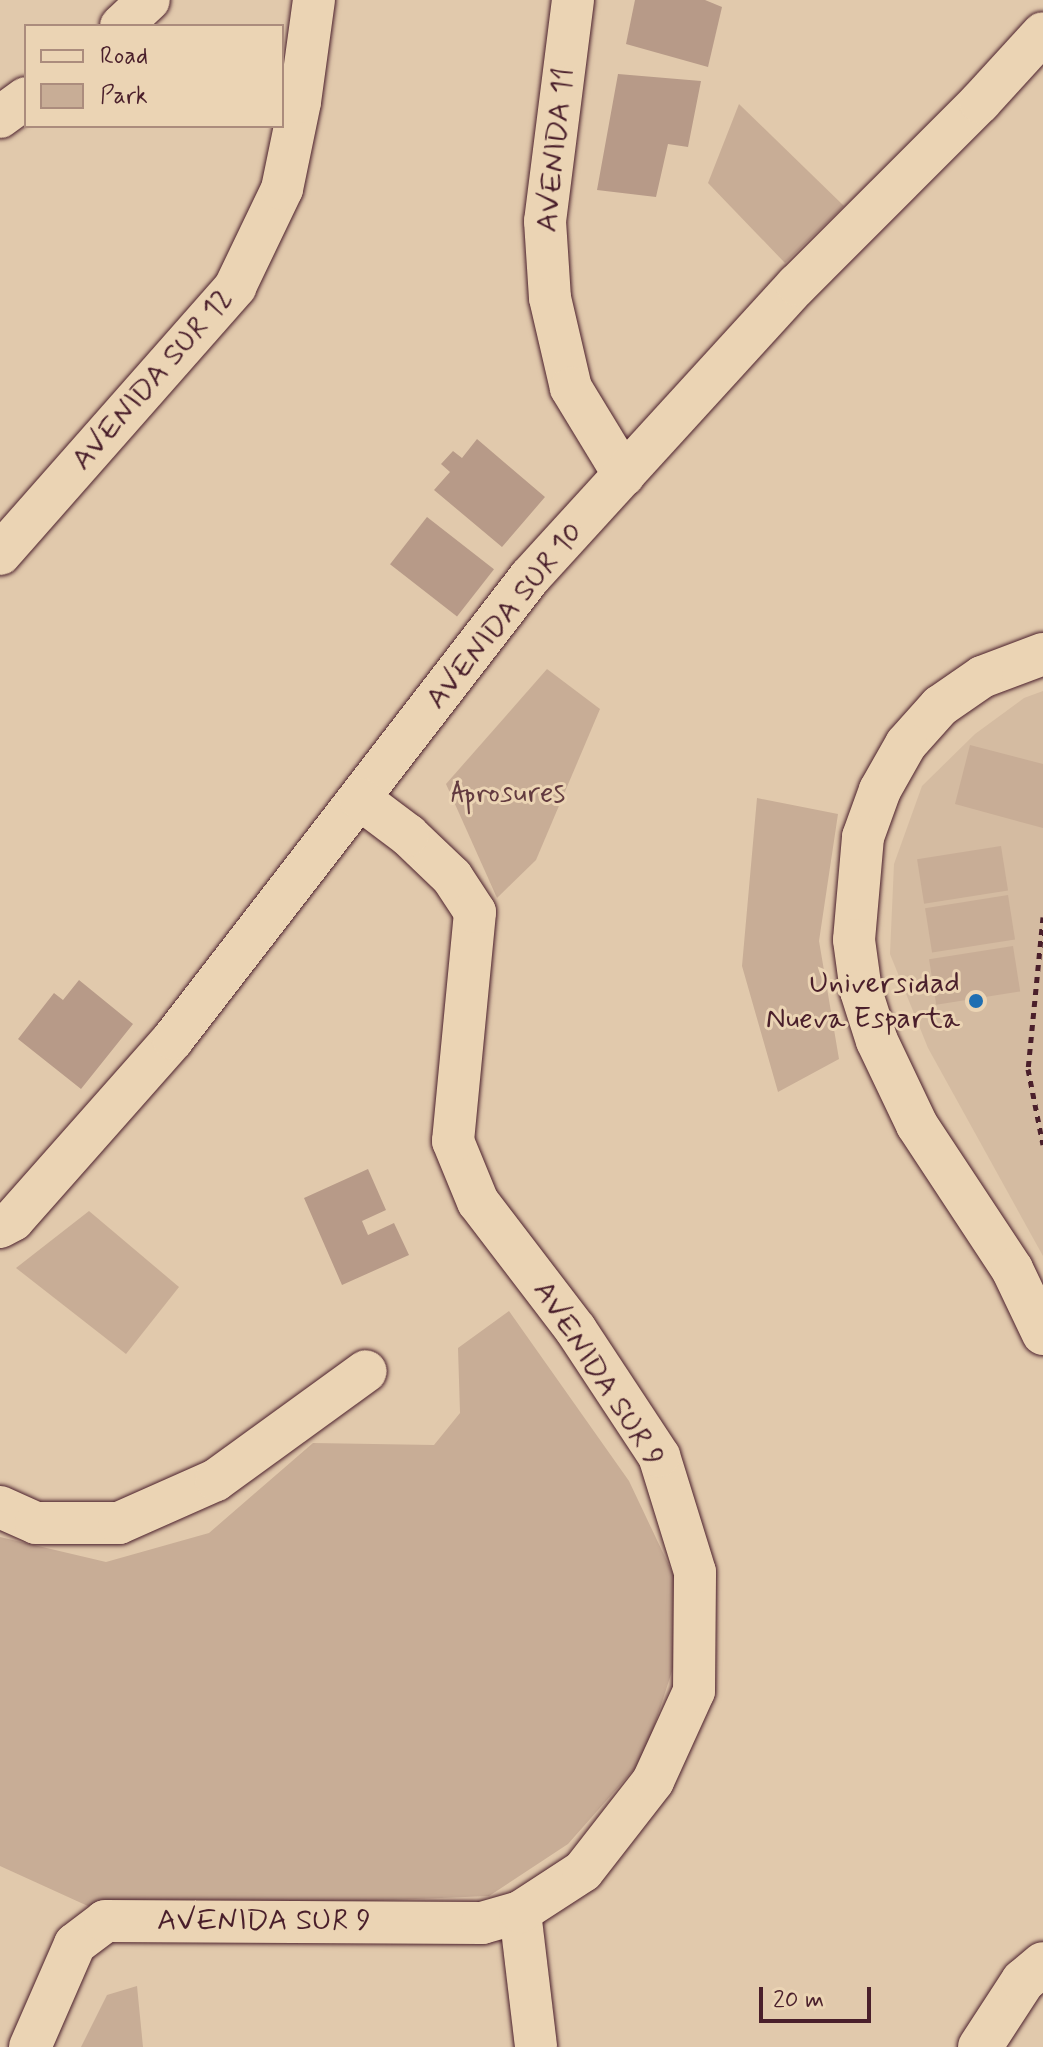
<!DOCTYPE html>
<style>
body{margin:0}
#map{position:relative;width:1043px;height:2047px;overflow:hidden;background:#e1c9ac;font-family:Mynerve,sans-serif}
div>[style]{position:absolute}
.built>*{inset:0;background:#d4bba1}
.green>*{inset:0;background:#c8ad96;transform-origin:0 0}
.building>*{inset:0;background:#b79a88;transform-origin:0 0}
.path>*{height:5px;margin-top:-2.5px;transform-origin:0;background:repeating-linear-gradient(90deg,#4a1f2b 0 6px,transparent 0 12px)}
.roads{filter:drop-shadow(0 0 2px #4a1f2b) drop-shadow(0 0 2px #4a1f2b)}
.minor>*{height:42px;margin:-21px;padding:0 21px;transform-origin:21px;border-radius:21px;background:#ebd4b4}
.major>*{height:44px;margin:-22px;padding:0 22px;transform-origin:22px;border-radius:22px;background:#ebd4b4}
.dots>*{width:22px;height:22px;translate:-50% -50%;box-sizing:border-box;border:4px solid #ebd4b4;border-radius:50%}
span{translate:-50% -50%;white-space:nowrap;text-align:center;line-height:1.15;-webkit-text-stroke:6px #ebd4b4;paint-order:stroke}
.street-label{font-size:30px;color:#4a1f2b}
.park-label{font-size:30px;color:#633b40}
.poi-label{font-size:30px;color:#4a1f2b}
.right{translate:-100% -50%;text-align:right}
.legend{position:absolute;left:24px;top:24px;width:260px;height:104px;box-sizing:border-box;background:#ebd4b4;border:2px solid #ab8c7d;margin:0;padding:10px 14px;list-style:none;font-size:24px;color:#4a1f2b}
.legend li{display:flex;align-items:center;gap:16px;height:40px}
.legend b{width:40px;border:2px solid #ab8c7d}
.scale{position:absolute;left:759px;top:1987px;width:112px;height:36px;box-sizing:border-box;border:4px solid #4a1f2b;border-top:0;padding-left:10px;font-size:24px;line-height:28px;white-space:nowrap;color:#4a1f2b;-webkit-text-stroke:6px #ebd4b4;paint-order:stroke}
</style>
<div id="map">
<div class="built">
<div style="clip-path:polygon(1043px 691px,1043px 1256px,928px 1048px,890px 954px,894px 864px,922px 786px,975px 734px,1024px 698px)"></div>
</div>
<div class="green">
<div style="clip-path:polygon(739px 104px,844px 206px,785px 263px,708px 183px)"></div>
<div style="clip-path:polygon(547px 669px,600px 709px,536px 860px,497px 898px,446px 784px)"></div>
<div style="clip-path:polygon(970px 745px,1043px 764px,1043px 828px,955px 804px)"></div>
<div style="clip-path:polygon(757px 798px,838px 814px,819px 941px,839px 1059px,778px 1092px,742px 966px)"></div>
<div style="left:1001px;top:846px;width:45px;height:85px;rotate:81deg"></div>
<div style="left:1008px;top:895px;width:45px;height:84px;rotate:81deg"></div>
<div style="left:1013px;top:946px;width:46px;height:85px;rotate:81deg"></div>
<div style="clip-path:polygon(89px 1211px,179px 1287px,126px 1354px,16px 1268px)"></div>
<div style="clip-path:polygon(509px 1311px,629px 1481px,674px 1576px,673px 1668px,644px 1758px,568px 1844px,489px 1896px,101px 1912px,0 1866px,0 1537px,106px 1562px,209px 1533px,313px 1443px,434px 1445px,460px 1413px,458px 1348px)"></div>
<div style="clip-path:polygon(137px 1986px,143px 2047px,81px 2047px,107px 1995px)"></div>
</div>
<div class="building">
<div style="clip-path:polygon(635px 0,705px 0,722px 7px,708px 67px,626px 44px)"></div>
<div style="clip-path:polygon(618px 74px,701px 81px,688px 147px,668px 144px,656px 197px,597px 190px)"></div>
<div style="clip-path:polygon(477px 439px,545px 497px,502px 547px,434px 490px,450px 472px,441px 464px,453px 451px,462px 458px)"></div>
<div style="left:427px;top:517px;width:85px;height:60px;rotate:38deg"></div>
<div style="clip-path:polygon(79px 980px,133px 1024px,81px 1089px,18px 1039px,54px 993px,63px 1000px)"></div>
<div style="clip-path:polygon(368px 1169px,386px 1210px,362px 1221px,368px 1235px,394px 1223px,409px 1255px,342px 1285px,304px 1198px)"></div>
</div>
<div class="path">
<div style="left:1043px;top:917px;width:153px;rotate:95.6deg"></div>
<div style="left:1028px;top:1069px;width:77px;rotate:78.8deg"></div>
</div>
<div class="roads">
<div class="minor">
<div style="left:573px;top:0;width:223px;rotate:97.2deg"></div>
<div style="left:545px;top:221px;width:77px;rotate:86.3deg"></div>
<div style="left:550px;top:298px;width:92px;rotate:76.9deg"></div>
<div style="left:571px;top:388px;width:102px;rotate:58.7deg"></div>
<div style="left:121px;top:26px;width:38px;rotate:-43deg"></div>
<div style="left:0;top:117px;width:32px;rotate:-36deg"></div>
<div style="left:0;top:554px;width:356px;rotate:-48.6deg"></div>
<div style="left:235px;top:287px;width:109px;rotate:-64.4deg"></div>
<div style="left:282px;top:189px;width:89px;rotate:-78.3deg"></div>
<div style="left:300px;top:102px;width:103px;rotate:-82.2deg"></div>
<div style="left:1043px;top:654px;width:65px;rotate:159.3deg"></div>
<div style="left:982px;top:677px;width:51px;rotate:145.4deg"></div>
<div style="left:940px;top:706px;width:51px;rotate:131.8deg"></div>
<div style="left:906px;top:744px;width:53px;rotate:119.5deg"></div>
<div style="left:880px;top:790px;width:50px;rotate:109.9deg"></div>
<div style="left:863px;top:837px;width:103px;rotate:95deg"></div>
<div style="left:854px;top:940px;width:51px;rotate:82.2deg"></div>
<div style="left:861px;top:991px;width:52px;rotate:72.3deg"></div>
<div style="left:877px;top:1041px;width:93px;rotate:64.5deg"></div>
<div style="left:917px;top:1125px;width:173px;rotate:56.6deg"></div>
<div style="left:1012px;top:1269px;width:72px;rotate:64.5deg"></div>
<div style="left:0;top:1227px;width:15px;rotate:-28deg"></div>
<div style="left:13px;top:1220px;width:242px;rotate:-48.5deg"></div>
<div style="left:173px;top:1039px;width:584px;rotate:-52.31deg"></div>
<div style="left:530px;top:577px;width:396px;rotate:-47.6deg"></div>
<div style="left:797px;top:285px;width:259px;rotate:-45deg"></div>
<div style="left:980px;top:102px;width:93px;rotate:-47.6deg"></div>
<div style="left:0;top:1507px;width:39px;rotate:24deg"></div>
<div style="left:36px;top:1523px;width:83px"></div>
<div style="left:119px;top:1523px;width:106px;rotate:-23.9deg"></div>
<div style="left:216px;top:1480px;width:185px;rotate:-36deg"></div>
<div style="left:520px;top:1912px;width:136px;rotate:83.2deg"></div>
<div style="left:30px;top:2047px;width:112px;rotate:-66.4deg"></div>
<div style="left:75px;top:1944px;width:38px;rotate:-37deg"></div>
<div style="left:105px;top:1921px;width:377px;rotate:0.3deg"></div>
<div style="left:482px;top:1923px;width:40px;rotate:-16deg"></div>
<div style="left:520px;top:1912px;width:75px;rotate:-33.1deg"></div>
<div style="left:583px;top:1871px;width:114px;rotate:-52.1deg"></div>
<div style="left:653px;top:1781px;width:99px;rotate:-65.5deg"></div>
<div style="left:694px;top:1691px;width:119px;rotate:-89.5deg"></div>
<div style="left:695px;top:1572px;width:121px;rotate:-107.2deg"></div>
<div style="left:659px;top:1456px;width:151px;rotate:-123.4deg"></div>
<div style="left:576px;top:1330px;width:161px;rotate:-127.4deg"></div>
<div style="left:478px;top:1202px;width:66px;rotate:-112.3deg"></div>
<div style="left:453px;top:1141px;width:230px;rotate:-84.5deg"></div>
<div style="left:475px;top:912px;width:42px;rotate:-123.3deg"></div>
<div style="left:452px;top:877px;width:61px;rotate:-136.3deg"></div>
<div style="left:408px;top:835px;width:60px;rotate:-143.1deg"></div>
</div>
<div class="major">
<div style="left:980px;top:2047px;width:79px;rotate:-56.9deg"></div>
<div style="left:1023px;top:1981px;width:26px;rotate:-40deg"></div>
</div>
</div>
<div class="dots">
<div style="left:976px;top:1001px;background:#1f6fb2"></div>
</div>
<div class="street-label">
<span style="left:556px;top:150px;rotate:-84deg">AVENIDA 11</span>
<span style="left:153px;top:380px;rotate:-49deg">AVENIDA SUR 12</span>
<span style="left:505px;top:616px;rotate:-51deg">AVENIDA SUR 10</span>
<span style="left:598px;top:1374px;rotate:57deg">AVENIDA SUR 9</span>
<span style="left:264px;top:1921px">AVENIDA SUR 9</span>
</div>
<div class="park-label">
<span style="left:508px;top:793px">Aprosures</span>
</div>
<div class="poi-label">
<span class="right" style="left:960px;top:1001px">Universidad<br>Nueva Esparta</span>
</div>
<ul class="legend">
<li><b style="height:10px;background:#ebd4b4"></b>Road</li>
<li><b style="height:22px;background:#c8ad96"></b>Park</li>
</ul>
<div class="scale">20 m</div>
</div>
